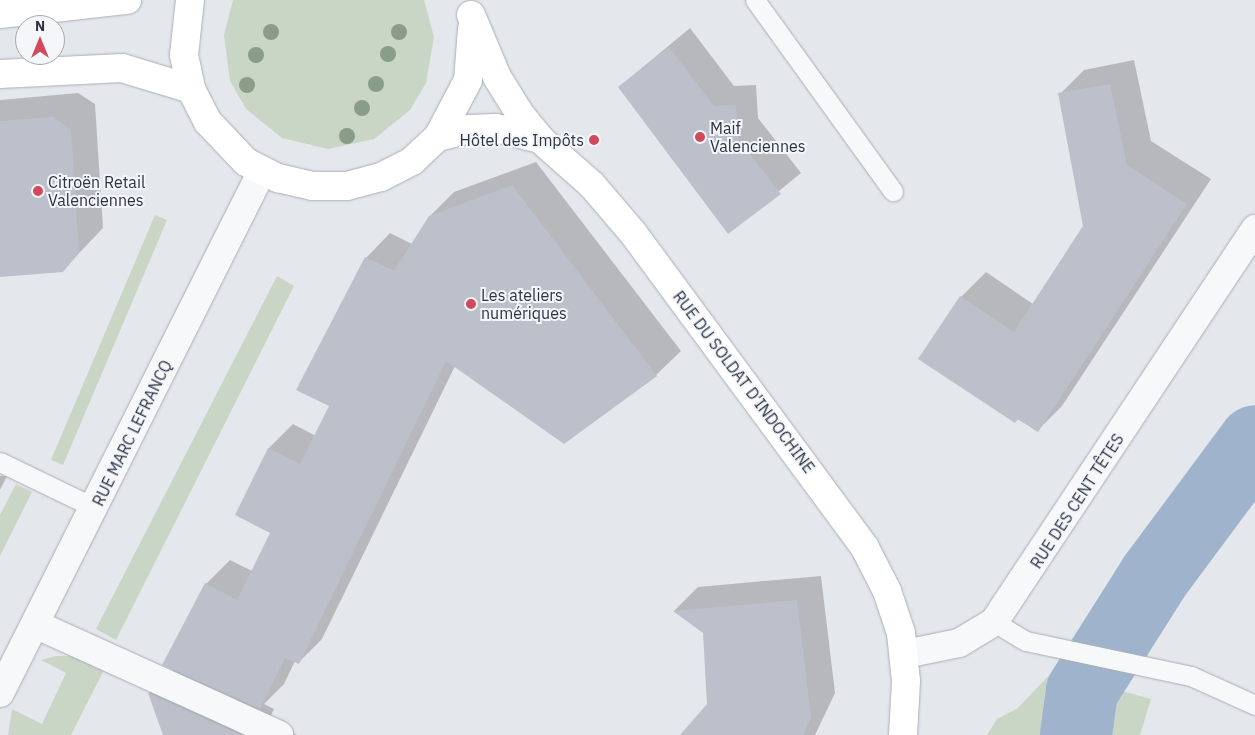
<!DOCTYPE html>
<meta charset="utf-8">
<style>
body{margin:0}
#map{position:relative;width:1255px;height:735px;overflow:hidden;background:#e4e7ec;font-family:"IBM Plex Sans",sans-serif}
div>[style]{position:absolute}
.green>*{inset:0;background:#c9d6c5;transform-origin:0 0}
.shadow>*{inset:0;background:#0003}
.river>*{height:72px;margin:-36px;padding:0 36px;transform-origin:36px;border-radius:36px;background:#9fb4cc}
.building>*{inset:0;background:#bbc0ca}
.roads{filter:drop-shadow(0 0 1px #a9aeb7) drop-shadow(0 0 1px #a9aeb7)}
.lane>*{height:19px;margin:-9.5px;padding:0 9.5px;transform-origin:9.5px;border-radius:9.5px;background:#f7f8fa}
.street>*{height:28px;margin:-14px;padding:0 14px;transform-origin:14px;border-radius:14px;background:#f7f8fa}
.secondary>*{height:28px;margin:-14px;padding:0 14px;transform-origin:14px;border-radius:14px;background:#fff}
.trees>*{width:16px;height:16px;margin:-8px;border-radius:50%;background:#899d89}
.dots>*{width:14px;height:14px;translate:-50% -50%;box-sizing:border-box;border:2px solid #f4f6f9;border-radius:50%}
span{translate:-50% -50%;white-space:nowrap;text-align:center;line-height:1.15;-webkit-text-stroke:4px #f4f6f9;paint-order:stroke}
.poi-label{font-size:16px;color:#2b3445}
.left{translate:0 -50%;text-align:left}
.right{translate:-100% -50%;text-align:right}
.street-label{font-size:16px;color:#2b3445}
.north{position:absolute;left:15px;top:15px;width:50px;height:50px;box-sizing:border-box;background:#f4f6f9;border:1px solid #a4a8b1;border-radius:50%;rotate:0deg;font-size:14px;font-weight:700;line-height:20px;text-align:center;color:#2b3445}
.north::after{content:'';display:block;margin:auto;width:18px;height:22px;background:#d1495b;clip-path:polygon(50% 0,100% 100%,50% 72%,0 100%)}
</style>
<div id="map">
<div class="green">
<div style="clip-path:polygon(233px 0,424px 0,434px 37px,426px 83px,410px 110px,374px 139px,328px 149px,282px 138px,246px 109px,230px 81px,224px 35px)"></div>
<div style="left:155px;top:215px;width:13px;height:266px;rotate:23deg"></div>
<div style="clip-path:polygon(277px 276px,294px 286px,116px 640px,96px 629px)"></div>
<div style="clip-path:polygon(16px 484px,32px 492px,0 556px,0 515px)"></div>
<div style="clip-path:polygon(56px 656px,70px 656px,104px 670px,71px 735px,8px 735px,12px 709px,42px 724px,66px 673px,41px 660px)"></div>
<div style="clip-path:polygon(1052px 672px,1151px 699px,1140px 735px,987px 735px,997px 719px,1018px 708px)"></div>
</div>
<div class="shadow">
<div style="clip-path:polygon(690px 28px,734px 86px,756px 85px,758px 118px,801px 173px,728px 233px,619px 87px)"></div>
<div style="clip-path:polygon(1134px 60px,1151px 141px,1211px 179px,1062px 406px,1037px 431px,920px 359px,961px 297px,986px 272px,1033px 304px,1085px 227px,1060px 94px,1084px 70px)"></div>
<div style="clip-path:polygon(78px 93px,95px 104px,103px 228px,63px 270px,0 276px,0 100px)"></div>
<div style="clip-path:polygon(536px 162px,681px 351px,656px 375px,564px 443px,455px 366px,322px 639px,298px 663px,295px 661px,284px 684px,264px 704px,274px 709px,268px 721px,297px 735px,166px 735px,149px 693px,174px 669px,206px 584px,230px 560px,252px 571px,272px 532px,269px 448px,293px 424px,316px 436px,330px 405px,298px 390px,366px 258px,390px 233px,412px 244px,430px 216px,454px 192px)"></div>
<div style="clip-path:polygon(0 476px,7px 476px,0 490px)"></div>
<div style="clip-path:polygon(821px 576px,835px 693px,815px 735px,686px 735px,709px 704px,704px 633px,674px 611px,698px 587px)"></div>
</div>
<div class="river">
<div style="left:1076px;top:735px;width:44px;rotate:-82.2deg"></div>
<div style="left:1082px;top:691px;width:135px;rotate:-57.7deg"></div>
<div style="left:1154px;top:577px;width:169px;rotate:-53.4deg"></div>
</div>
<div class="building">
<div style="clip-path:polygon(669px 47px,714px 106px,736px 105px,738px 139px,781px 194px,728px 234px,618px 87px)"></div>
<div style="clip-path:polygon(1110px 84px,1127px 165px,1187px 204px,1038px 432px,1018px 419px,1015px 423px,918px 359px,960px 296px,1014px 332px,1083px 226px,1058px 93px)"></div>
<div style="clip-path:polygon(53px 117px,71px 129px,79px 253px,63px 272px,0 277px,0 121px)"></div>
<div style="clip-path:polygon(512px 185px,657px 376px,564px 444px,446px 361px,299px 664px,285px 658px,260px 709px,162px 665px,205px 583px,237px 600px,270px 533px,235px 515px,268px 448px,300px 464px,329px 406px,296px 390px,365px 257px,394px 271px,429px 216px)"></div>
<div style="clip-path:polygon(797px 600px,811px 718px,803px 735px,680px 735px,707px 704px,703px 633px,673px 611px)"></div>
<div style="clip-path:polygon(148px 693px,241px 735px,163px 735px)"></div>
</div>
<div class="roads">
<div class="lane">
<div style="left:755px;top:0;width:236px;rotate:54.2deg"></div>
<div style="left:0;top:462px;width:106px;rotate:25.8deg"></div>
<div style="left:994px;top:622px;width:37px;rotate:31deg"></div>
<div style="left:1026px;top:641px;width:169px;rotate:12deg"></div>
<div style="left:1191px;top:676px;width:70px;rotate:24.4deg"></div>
</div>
<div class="street">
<div style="left:37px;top:625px;width:266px;rotate:24.4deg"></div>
<div style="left:905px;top:654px;width:55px;rotate:-11.5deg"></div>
<div style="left:959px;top:643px;width:41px;rotate:-31deg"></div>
<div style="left:994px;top:622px;width:472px;rotate:-56.4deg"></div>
<div style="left:0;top:693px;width:584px;rotate:-63.35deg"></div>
</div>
<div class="secondary">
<div style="left:190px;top:0;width:55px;rotate:96.2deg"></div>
<div style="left:184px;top:55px;width:35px;rotate:78deg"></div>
<div style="left:191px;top:89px;width:37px;rotate:63deg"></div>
<div style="left:208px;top:122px;width:55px;rotate:46.5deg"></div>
<div style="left:246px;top:162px;width:36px;rotate:27deg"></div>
<div style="left:278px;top:178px;width:35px;rotate:13deg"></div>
<div style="left:312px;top:186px;width:35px"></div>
<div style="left:347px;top:186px;width:35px;rotate:-15deg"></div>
<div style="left:381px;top:177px;width:35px;rotate:-27deg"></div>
<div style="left:412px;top:161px;width:35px;rotate:-43deg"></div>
<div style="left:438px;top:137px;width:64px;rotate:-62.2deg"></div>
<div style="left:468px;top:80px;width:51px;rotate:-85.5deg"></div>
<div style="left:0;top:14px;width:128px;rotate:-6.3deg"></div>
<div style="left:471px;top:15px;width:67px;rotate:67.2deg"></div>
<div style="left:497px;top:77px;width:44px;rotate:58.1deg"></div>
<div style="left:520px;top:114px;width:32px;rotate:51deg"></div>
<div style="left:540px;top:139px;width:69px;rotate:41.5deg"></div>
<div style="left:592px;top:185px;width:63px;rotate:49.5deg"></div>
<div style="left:633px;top:233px;width:389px;rotate:53.6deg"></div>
<div style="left:864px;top:546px;width:51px;rotate:62.9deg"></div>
<div style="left:887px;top:591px;width:44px;rotate:71.6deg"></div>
<div style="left:901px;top:633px;width:48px;rotate:84.1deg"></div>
<div style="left:906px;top:681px;width:54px;rotate:93.2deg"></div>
<div style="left:0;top:74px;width:122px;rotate:-2.8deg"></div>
<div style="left:122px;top:68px;width:72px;rotate:16.9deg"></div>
<div style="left:438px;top:137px;width:32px;rotate:-14deg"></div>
<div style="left:469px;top:129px;width:27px;rotate:-2deg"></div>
<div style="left:496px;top:128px;width:45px;rotate:14deg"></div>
</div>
</div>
<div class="trees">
<div style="left:271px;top:32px"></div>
<div style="left:399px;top:32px"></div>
<div style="left:388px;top:54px"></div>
<div style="left:256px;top:55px"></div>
<div style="left:376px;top:84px"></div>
<div style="left:247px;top:85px"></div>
<div style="left:362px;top:108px"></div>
<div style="left:347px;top:136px"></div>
</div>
<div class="dots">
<div style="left:700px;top:137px;background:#d1495b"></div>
<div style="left:594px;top:140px;background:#d1495b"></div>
<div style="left:38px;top:191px;background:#d1495b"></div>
<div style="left:471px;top:304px;background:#d1495b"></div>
</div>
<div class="poi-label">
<span class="left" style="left:710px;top:137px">Maif<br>Valenciennes</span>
<span class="right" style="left:584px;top:140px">Hôtel des Impôts</span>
<span class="left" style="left:48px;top:191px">Citroën Retail<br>Valenciennes</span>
<span class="left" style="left:481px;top:304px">Les ateliers<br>numériques</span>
</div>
<div class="street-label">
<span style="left:744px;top:382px;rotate:53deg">RUE DU SOLDAT D'INDOCHINE</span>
<span style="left:132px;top:433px;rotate:-64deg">RUE MARC LEFRANCQ</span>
<span style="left:1077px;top:501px;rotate:-57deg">RUE DES CENT TÊTES</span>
</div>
<div class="north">N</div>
</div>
